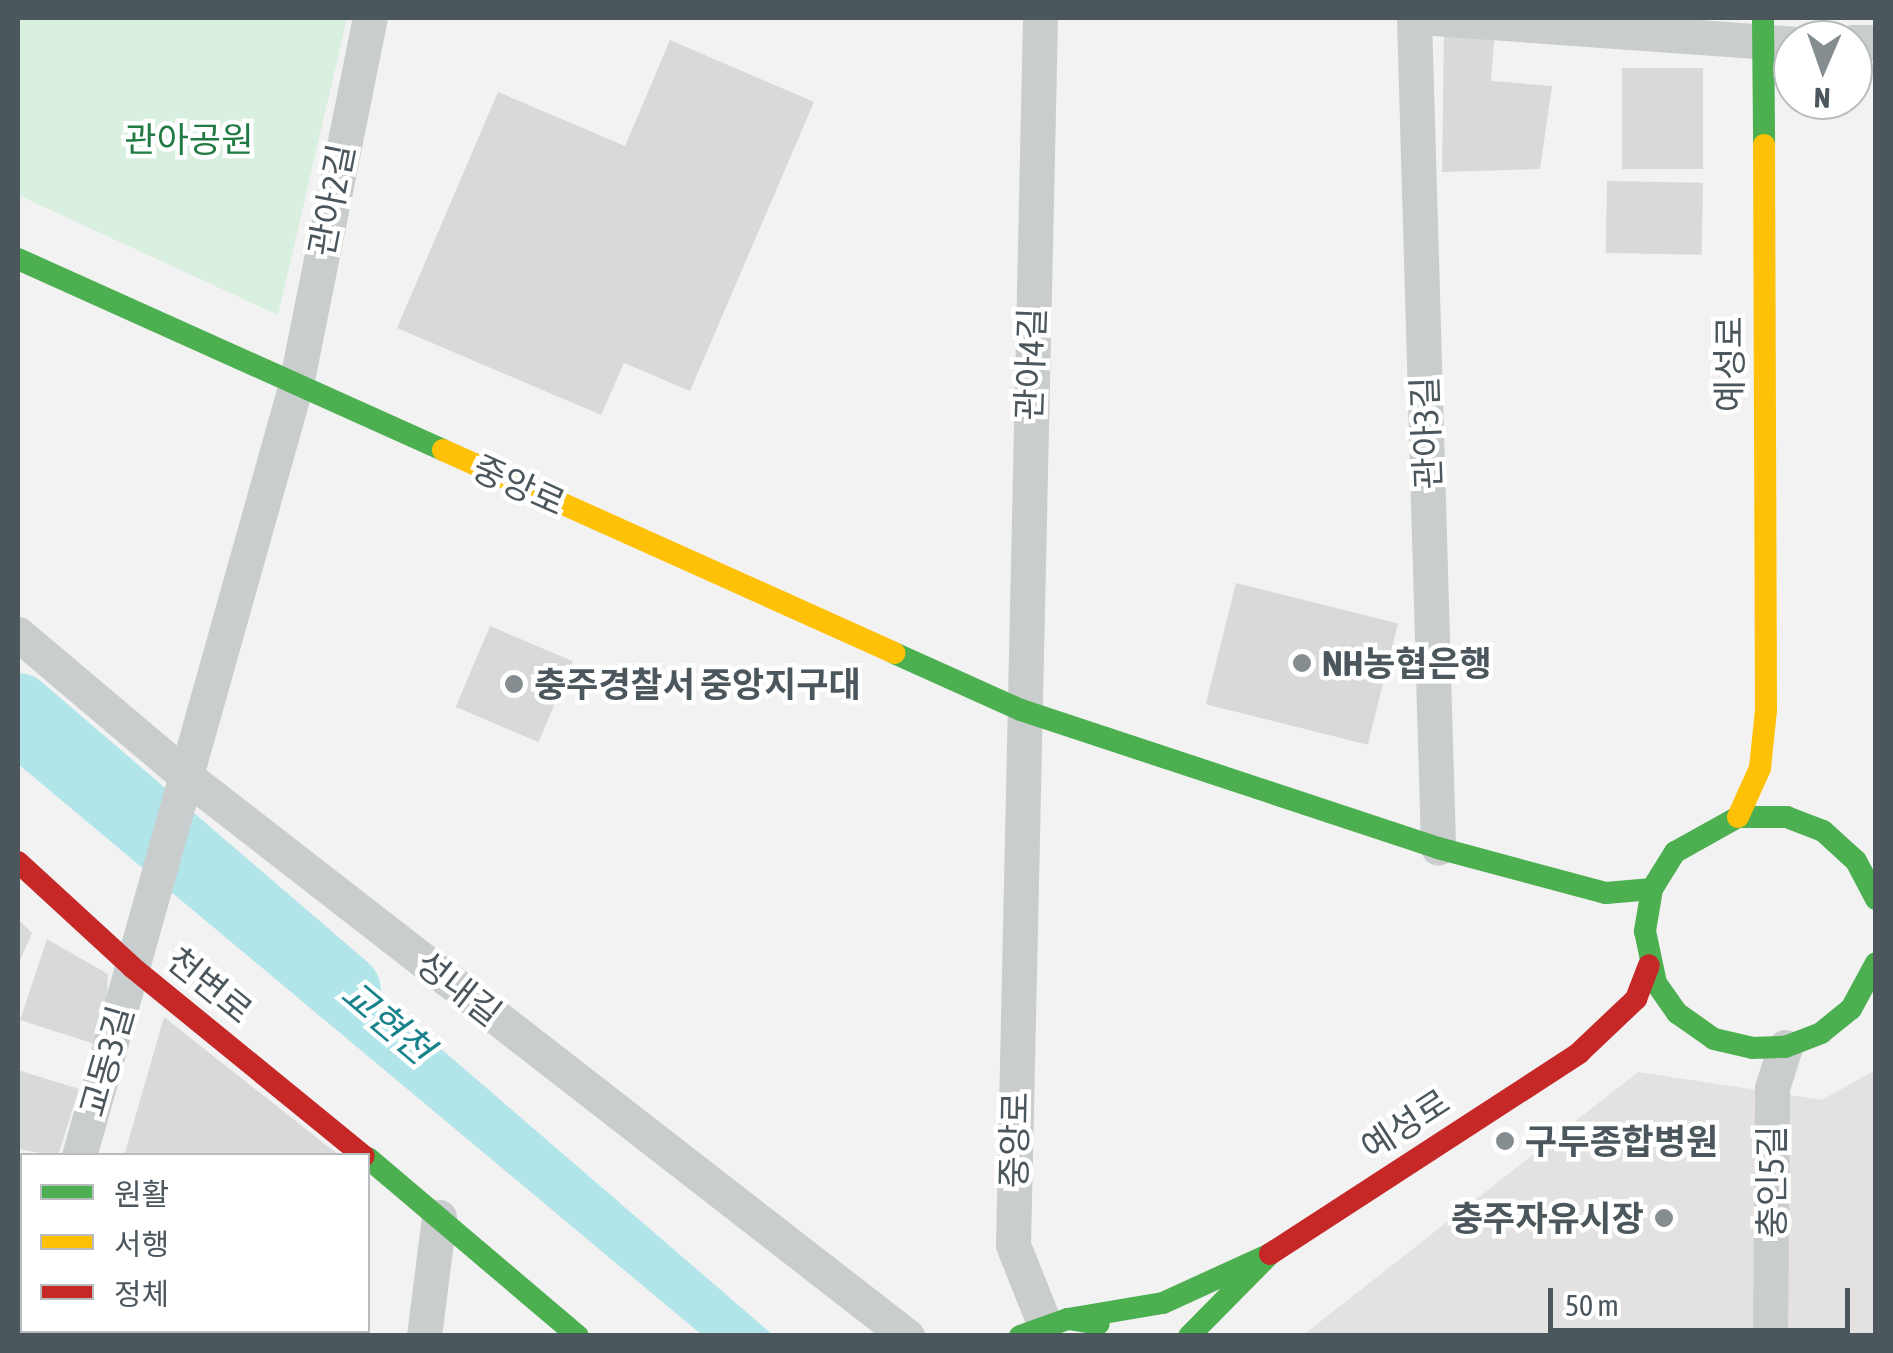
<!DOCTYPE html>
<meta charset="utf-8">
<style>
body{margin:0}
#map{position:relative;width:1893px;height:1353px;overflow:hidden;background:#f2f2f2;font-family:"Asap Condensed","Noto Sans KR",sans-serif}
div>[style]{position:absolute}
.commercial>*{inset:0;background:#e3e2e0}
.green>*{inset:0;background:#d9efdf}
.water>*{inset:0;background:#b1e5e9}
.river>*{height:72px;margin:-36px;padding:0 36px;transform-origin:36px;border-radius:36px;background:#b1e5e9}
.building>*{inset:0;background:#d8dada;transform-origin:0 0}
.street>*{height:35px;margin:-17.5px;padding:0 17.5px;transform-origin:17.5px;border-radius:17.5px;background:#cacdcd}
.fast>*{height:22px;margin:-11px;padding:0 11px;transform-origin:11px;border-radius:11px;background:#4caf50}
.slow>*{height:22px;margin:-11px;padding:0 11px;transform-origin:11px;border-radius:11px;background:#ffc107}
.jam>*{height:22px;margin:-11px;padding:0 11px;transform-origin:11px;border-radius:11px;background:#c62828}
.dots>*{width:28px;height:28px;translate:-50% -50%;box-sizing:border-box;border:5px solid #fff;border-radius:50%}
span{translate:-50% -50%;white-space:nowrap;text-align:center;line-height:1.15;-webkit-text-stroke:9px #fff;paint-order:stroke}
.park-label{font-size:35px;color:#207a41}
.street-label{font-size:35px;color:#4b575d}
.poi-label{font-size:35px;color:#4b575d;font-weight:700}
.left{translate:0 -50%;text-align:left}
.right{translate:-100% -50%;text-align:right}
.water-label{font-size:38px;color:#18838c;font-style:italic}
.frame{position:absolute;inset:0;border:20px solid #4b575d;pointer-events:none}
.legend{position:absolute;left:20px;top:1153px;width:350px;height:180px;box-sizing:border-box;background:#fff;border:2px solid #b7bcbe;margin:0;padding:12px 18px;list-style:none;font-size:30px;color:#4b575d}
.legend li{display:flex;align-items:center;gap:20px;height:50px}
.legend b{width:50px;border:2px solid #b7bcbe}
.north{position:absolute;left:1773px;top:20px;width:100px;height:100px;box-sizing:border-box;background:#fff;border:2px solid #b7bcbe;border-radius:50%;rotate:182deg;font-size:28px;font-weight:700;line-height:40px;text-align:center;color:#4b575d}
.north::after{content:'';display:block;margin:auto;width:35px;height:45px;background:#858d91;clip-path:polygon(50% 0,100% 100%,50% 72%,0 100%)}
.scale{position:absolute;left:1548px;top:1288px;width:302px;height:45px;box-sizing:border-box;border:5px solid #4b575d;border-top:0;padding-left:12px;font-size:30px;line-height:35px;white-space:nowrap;color:#4b575d;-webkit-text-stroke:8px #fff;paint-order:stroke}
</style>
<div id="map">
<div class="commercial">
<div style="clip-path:polygon(1875px 1070px,1875px 1335px,1302px 1336px,1638px 1072px,1822px 1100px)"></div>
</div>
<div class="green">
<div style="clip-path:polygon(18px 18px,347px 18px,278px 315px,18px 195px)"></div>
</div>
<div class="water">
<div style="clip-path:polygon(18px 734px,133px 829px,418px 1029px,773px 1335px,702px 1335px,18px 764px)"></div>
</div>
<div class="river">
<div style="left:18px;top:709px;width:431px;rotate:40.7deg"></div>
</div>
<div class="building">
<div style="clip-path:polygon(1444px 28px,1495px 33px,1491px 81px,1552px 86px,1540px 169px,1442px 172px)"></div>
<div style="clip-path:polygon(670px 40px,814px 102px,690px 391px,624px 363px,601px 415px,397px 328px,498px 92px,625px 146px)"></div>
<div style="left:1622px;top:68px;width:81px;height:101px"></div>
<div style="left:1607px;top:181px;width:96px;height:72px;rotate:1deg"></div>
<div style="left:1236px;top:583px;width:167px;height:125px;rotate:14deg"></div>
<div style="left:490px;top:626px;width:90px;height:88px;rotate:23deg"></div>
<div style="clip-path:polygon(18px 919px,32px 933px,18px 965px)"></div>
<div style="clip-path:polygon(47px 939px,108px 974px,104px 1047px,20px 1020px)"></div>
<div style="clip-path:polygon(164px 1017px,340px 1156px,124px 1156px)"></div>
<div style="clip-path:polygon(18px 1070px,79px 1089px,58px 1156px,18px 1149px)"></div>
<div style="left:18px;top:1177px;width:4px;height:57px;rotate:14deg"></div>
</div>
<div class="street">
<div style="left:1040px;top:18px;width:1227px;rotate:91.26deg"></div>
<div style="left:1013px;top:1245px;width:84px;rotate:68.3deg"></div>
<div style="left:1414px;top:18px;width:830px;rotate:88.34deg"></div>
<div style="left:1434px;top:18px;width:360px;rotate:4.1deg"></div>
<div style="left:1853px;top:42px;width:23px"></div>
<div style="left:18px;top:634px;width:221px;rotate:40.2deg"></div>
<div style="left:187px;top:777px;width:912px;rotate:37.83deg"></div>
<div style="left:79px;top:1156px;width:802px;rotate:-74.3deg"></div>
<div style="left:296px;top:384px;width:373px;rotate:-78.6deg"></div>
<div style="left:18px;top:1289px;width:4px;rotate:27deg"></div>
<div style="left:28px;top:1336px;width:6px;rotate:-72deg"></div>
<div style="left:424px;top:1336px;width:120px;rotate:-82.8deg"></div>
<div style="left:1770px;top:1336px;width:248px;rotate:-89.5deg"></div>
<div style="left:1772px;top:1088px;width:43px;rotate:-72.4deg"></div>
</div>
<div class="fast">
<div style="left:1763px;top:18px;width:127px;rotate:89.5deg"></div>
<div style="left:18px;top:259px;width:466px;rotate:24.2deg"></div>
<div style="left:894px;top:653px;width:139px;rotate:24.2deg"></div>
<div style="left:1021px;top:710px;width:439px;rotate:18.3deg"></div>
<div style="left:1438px;top:848px;width:174px;rotate:15deg"></div>
<div style="left:1606px;top:893px;width:46px;rotate:-5deg"></div>
<div style="left:1876px;top:899px;width:43px;rotate:-117.8deg"></div>
<div style="left:1856px;top:861px;width:45px;rotate:-137.7deg"></div>
<div style="left:1823px;top:831px;width:39px;rotate:-159deg"></div>
<div style="left:1787px;top:817px;width:49px;rotate:180deg"></div>
<div style="left:1738px;top:817px;width:72px;rotate:150.9deg"></div>
<div style="left:1675px;top:852px;width:44px;rotate:121.9deg"></div>
<div style="left:1652px;top:889px;width:43px;rotate:99.5deg"></div>
<div style="left:1645px;top:931px;width:53px;rotate:78.1deg"></div>
<div style="left:1656px;top:983px;width:37px;rotate:55deg"></div>
<div style="left:1677px;top:1013px;width:45px;rotate:35.1deg"></div>
<div style="left:1714px;top:1039px;width:39px;rotate:13deg"></div>
<div style="left:1752px;top:1048px;width:33px;rotate:-2deg"></div>
<div style="left:1785px;top:1047px;width:39px;rotate:-21deg"></div>
<div style="left:1821px;top:1033px;width:38px;rotate:-39deg"></div>
<div style="left:1851px;top:1009px;width:52px;rotate:-61.5deg"></div>
<div style="left:368px;top:1158px;width:275px;rotate:40.3deg"></div>
<div style="left:1068px;top:1319px;width:96px;rotate:-9.6deg"></div>
<div style="left:1163px;top:1303px;width:118px;rotate:-24.6deg"></div>
<div style="left:1270px;top:1254px;width:115px;rotate:134.6deg"></div>
<div style="left:1020px;top:1336px;width:51px;rotate:-19.5deg"></div>
<div style="left:1068px;top:1319px;width:31px;rotate:9deg"></div>
</div>
<div class="slow">
<div style="left:443px;top:450px;width:495px;rotate:24.2deg"></div>
<div style="left:1738px;top:817px;width:54px;rotate:-65.8deg"></div>
<div style="left:1760px;top:768px;width:58px;rotate:-84.1deg"></div>
<div style="left:1766px;top:710px;width:565px;rotate:-90.2deg"></div>
</div>
<div class="jam">
<div style="left:18px;top:862px;width:155px;rotate:42.6deg"></div>
<div style="left:132px;top:967px;width:299px;rotate:39.2deg"></div>
<div style="left:1270px;top:1254px;width:369px;rotate:-33deg"></div>
<div style="left:1579px;top:1053px;width:79px;rotate:-43.5deg"></div>
<div style="left:1636px;top:999px;width:36px;rotate:-69deg"></div>
</div>
<div class="dots">
<div style="left:1302px;top:663px;background:#858d91"></div>
<div style="left:514px;top:684px;background:#858d91"></div>
<div style="left:1505px;top:1141px;background:#858d91"></div>
<div style="left:1664px;top:1218px;background:#858d91"></div>
</div>
<div class="park-label">
<span style="left:189px;top:139px">관아공원</span>
</div>
<div class="street-label">
<span style="left:331px;top:200px;rotate:-79deg">관아2길</span>
<span style="left:1030px;top:364px;rotate:-88deg">관아4길</span>
<span style="left:1729px;top:364px;rotate:-90deg">예성로</span>
<span style="left:1426px;top:433px;rotate:-92deg">관아3길</span>
<span style="left:519px;top:485px;rotate:24deg">중앙로</span>
<span style="left:210px;top:985px;rotate:39deg">천변로</span>
<span style="left:459px;top:988px;rotate:38deg">성내길</span>
<span style="left:106px;top:1061px;rotate:-74deg">교동3길</span>
<span style="left:1405px;top:1124px;rotate:-33deg">예성로</span>
<span style="left:1014px;top:1140px;rotate:-89deg">중앙로</span>
<span style="left:1771px;top:1182px;rotate:-90deg">충인5길</span>
</div>
<div class="poi-label">
<span class="left" style="left:1322px;top:663px">NH농협은행</span>
<span class="left" style="left:534px;top:684px">충주경찰서 중앙지구대</span>
<span class="left" style="left:1525px;top:1141px">구두종합병원</span>
<span class="right" style="left:1644px;top:1218px">충주자유시장</span>
</div>
<div class="water-label">
<span style="left:387px;top:1022px;rotate:40deg">교현천</span>
</div>
<div class="frame"></div>
<ul class="legend">
<li><b style="height:12px;background:#4caf50"></b>원활</li>
<li><b style="height:12px;background:#ffc107"></b>서행</li>
<li><b style="height:12px;background:#c62828"></b>정체</li>
</ul>
<div class="north">N</div>
<div class="scale">50 m</div>
</div>
